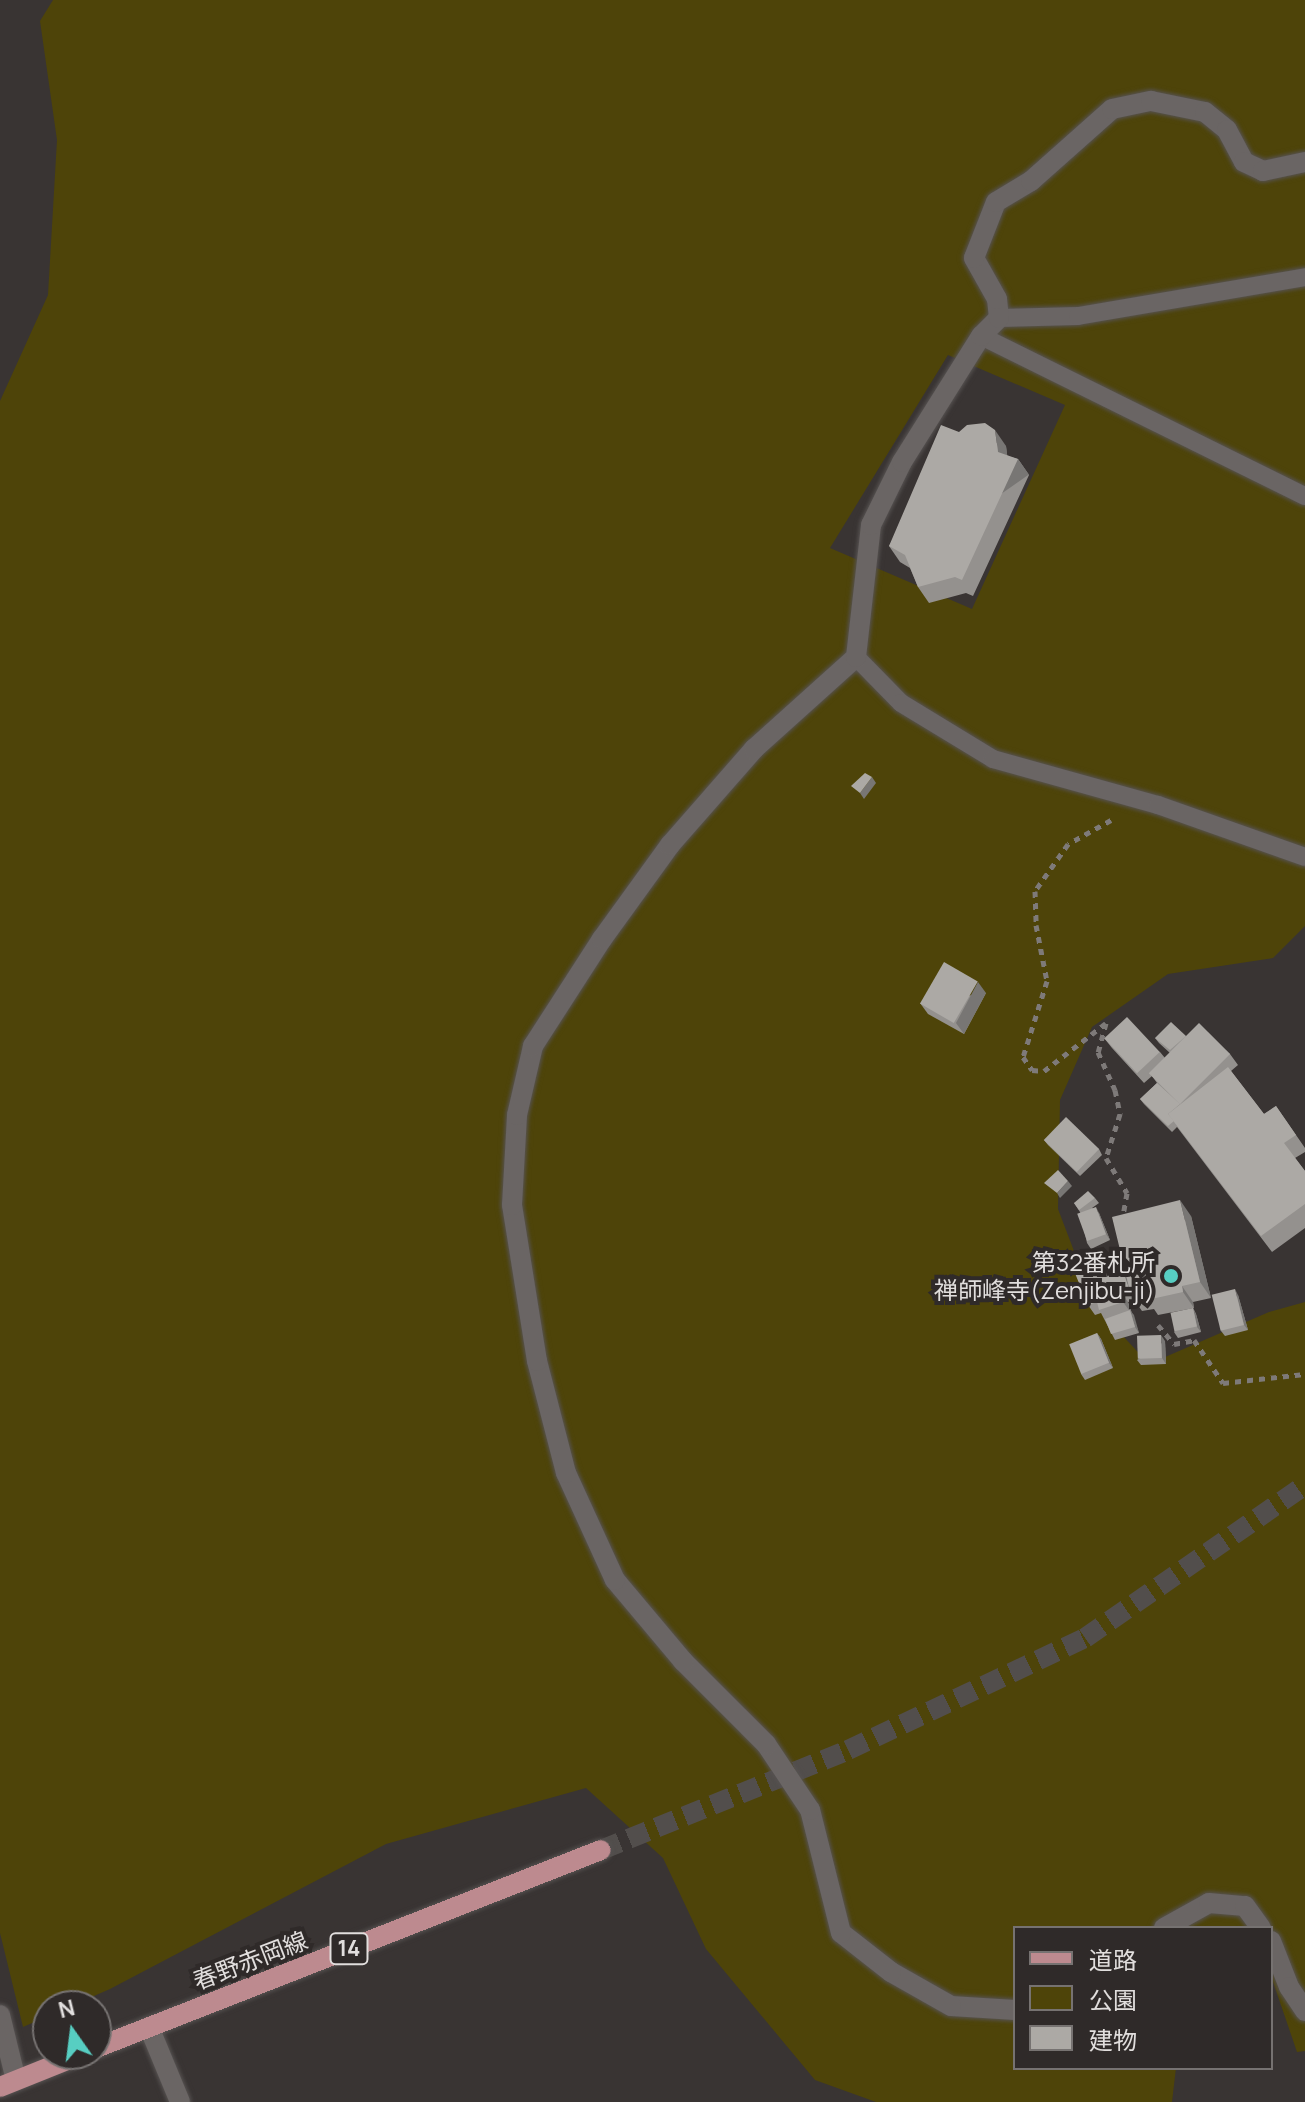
<!DOCTYPE html>
<meta charset="utf-8">
<style>
body{margin:0}
#map{position:relative;width:1305px;height:2102px;overflow:hidden;background:#393433;font-family:Manrope,"Noto Sans JP",sans-serif}
div>[style]{position:absolute}
.green>*{inset:0;background:#4e4409}
.primary-tunnel>*{height:20px;margin-top:-10px;transform-origin:0;background:repeating-linear-gradient(90deg,#524e4c 0 20px,transparent 0 30px)}
.path>*{height:5px;margin-top:-2.5px;transform-origin:0;background:repeating-linear-gradient(90deg,#7e7a79 0 6px,transparent 0 12px)}
.roads{filter:drop-shadow(0 0 2px #565251) drop-shadow(0 0 2px #565251)}
.service>*{height:18px;margin:-9px;padding:0 9px;transform-origin:9px;border-radius:9px;background:#6a6564}
.minor>*{height:20px;margin:-10px;padding:0 10px;transform-origin:10px;border-radius:10px;background:#6a6564}
.primary>*{height:20px;margin:-10px;padding:0 10px;transform-origin:10px;border-radius:10px;background:#bd8a8f}
.wall>*{inset:0;background:#94918e}
.shaded-wall>*{inset:0;background:#787674;transform-origin:0 0}
.building>*{inset:0;background:#aca9a5;transform-origin:0 0}
.dots>*{width:22px;height:22px;translate:-50% -50%;box-sizing:border-box;border:4px solid #2f2a29;border-radius:50%}
span{translate:-50% -50%;white-space:nowrap;text-align:center;line-height:1.15;-webkit-text-stroke:8px #2f2a29;paint-order:stroke}
.shield-label span{padding:2px 6px;background:#2f2a29;border:2px solid;border-radius:6px;-webkit-text-stroke-width:0}
.shield-label{font-size:22px;color:#e1dedd;font-weight:700}
.poi-label{font-size:24px;color:#e1dedd}
.right{translate:-100% -50%;text-align:right}
.street-label{font-size:24px;color:#e1dedd}
.legend{position:absolute;left:1013px;top:1926px;width:260px;height:144px;box-sizing:border-box;background:#2f2a29;border:2px solid #767271;margin:0;padding:10px 14px;list-style:none;font-size:24px;color:#e1dedd}
.legend li{display:flex;align-items:center;gap:16px;height:40px}
.legend b{width:40px;border:2px solid #767271}
.north{position:absolute;left:32px;top:1990px;width:80px;height:80px;box-sizing:border-box;background:#2f2a29;border:2px solid #767271;border-radius:50%;rotate:346deg;font-size:22px;font-weight:700;line-height:32px;text-align:center;color:#e1dedd}
.north::after{content:'';display:block;margin:auto;width:28px;height:36px;background:#57cec2;clip-path:polygon(50% 0,100% 100%,50% 72%,0 100%)}
</style>
<div id="map">
<div class="green">
<div style="clip-path:polygon(evenodd,53px 0,1305px 0,1305px 926px,1273px 958px,1168px 974px,1092px 1027px,1060px 1100px,1058px 1209px,1095px 1306px,1149px 1364px,1269px 1312px,1305px 1302px,1305px 2051px,1297px 2052px,1271px 1976px,1271px 1928px,1015px 1928px,1015px 2068px,1176px 2068px,1172px 2102px,876px 2102px,815px 2080px,706px 1949px,663px 1858px,586px 1788px,386px 1844px,110px 1989px,71px 2006px,48px 2006px,48px 2016px,23px 2027px,0 1933px,0 401px,48px 295px,57px 140px,40px 21px,53px 0,948px 355px,1065px 405px,972px 609px,830px 548px,948px 355px)"></div>
</div>
<div class="primary-tunnel">
<div style="left:601px;top:1850px;width:266px;rotate:-22deg"></div>
<div style="left:848px;top:1750px;width:262px;rotate:-25.3deg"></div>
<div style="left:1085px;top:1638px;width:268px;rotate:-34.8deg"></div>
</div>
<div class="path">
<div style="left:1111px;top:820px;width:49px;rotate:150.8deg"></div>
<div style="left:1068px;top:844px;width:57px;rotate:125.1deg"></div>
<div style="left:1035px;top:891px;width:34px;rotate:88deg"></div>
<div style="left:1036px;top:925px;width:57px;rotate:78.9deg"></div>
<div style="left:1047px;top:981px;width:80px;rotate:107.5deg"></div>
<div style="left:1023px;top:1057px;width:16px;rotate:55deg"></div>
<div style="left:1032px;top:1070px;width:12px;rotate:5deg"></div>
<div style="left:1044px;top:1071px;width:78px;rotate:-37.7deg"></div>
<div style="left:1106px;top:1023px;width:30px;rotate:105deg"></div>
<div style="left:1098px;top:1052px;width:42px;rotate:65.9deg"></div>
<div style="left:1115px;top:1090px;width:25px;rotate:78deg"></div>
<div style="left:1120px;top:1114px;width:46px;rotate:107.7deg"></div>
<div style="left:1106px;top:1158px;width:41px;rotate:59deg"></div>
<div style="left:1127px;top:1193px;width:22px;rotate:100deg"></div>
<div style="left:1158px;top:1325px;width:25px;rotate:50deg"></div>
<div style="left:1174px;top:1344px;width:20px;rotate:-11deg"></div>
<div style="left:1194px;top:1340px;width:52px;rotate:56deg"></div>
<div style="left:1223px;top:1383px;width:82px;rotate:-6.3deg"></div>
</div>
<div class="roads">
<div class="service">
<div style="left:999px;top:318px;width:79px;rotate:-1.5deg"></div>
<div style="left:1078px;top:316px;width:230px;rotate:-9.7deg"></div>
<div style="left:981px;top:336px;width:361px;rotate:26.3deg"></div>
<div style="left:856px;top:657px;width:64px;rotate:45.6deg"></div>
<div style="left:901px;top:703px;width:108px;rotate:31.3deg"></div>
<div style="left:993px;top:759px;width:171px;rotate:15.6deg"></div>
<div style="left:1158px;top:805px;width:156px;rotate:19.5deg"></div>
</div>
<div class="minor">
<div style="left:1164px;top:1928px;width:51px;rotate:-29.1deg"></div>
<div style="left:1209px;top:1903px;width:36px;rotate:5deg"></div>
<div style="left:1245px;top:1906px;width:27px;rotate:54deg"></div>
<div style="left:1271px;top:1941px;width:49px;rotate:68.6deg"></div>
<div style="left:1289px;top:1987px;width:29px;rotate:56deg"></div>
<div style="left:1015px;top:2010px;width:64px;rotate:-176.4deg"></div>
<div style="left:951px;top:2006px;width:69px;rotate:-150.5deg"></div>
<div style="left:891px;top:1972px;width:63px;rotate:-142deg"></div>
<div style="left:841px;top:1933px;width:127px;rotate:-104.1deg"></div>
<div style="left:810px;top:1810px;width:79px;rotate:-123.7deg"></div>
<div style="left:766px;top:1744px;width:117px;rotate:-135deg"></div>
<div style="left:683px;top:1661px;width:106px;rotate:-130deg"></div>
<div style="left:615px;top:1580px;width:118px;rotate:-114.6deg"></div>
<div style="left:566px;top:1473px;width:116px;rotate:-104.5deg"></div>
<div style="left:537px;top:1361px;width:158px;rotate:-99.1deg"></div>
<div style="left:512px;top:1205px;width:90px;rotate:-86.8deg"></div>
<div style="left:517px;top:1115px;width:71px;rotate:-76.9deg"></div>
<div style="left:533px;top:1046px;width:127px;rotate:-57.2deg"></div>
<div style="left:602px;top:939px;width:116px;rotate:-54.1deg"></div>
<div style="left:670px;top:845px;width:128px;rotate:-48.8deg"></div>
<div style="left:754px;top:749px;width:137px;rotate:-42deg"></div>
<div style="left:856px;top:657px;width:133px;rotate:-83.5deg"></div>
<div style="left:871px;top:525px;width:70px;rotate:-63.8deg"></div>
<div style="left:902px;top:462px;width:149px;rotate:-57.9deg"></div>
<div style="left:981px;top:336px;width:25px;rotate:-45deg"></div>
<div style="left:999px;top:318px;width:19px;rotate:-96deg"></div>
<div style="left:997px;top:299px;width:47px;rotate:-119.3deg"></div>
<div style="left:974px;top:258px;width:60px;rotate:-68.6deg"></div>
<div style="left:996px;top:202px;width:41px;rotate:-31deg"></div>
<div style="left:1031px;top:181px;width:108px;rotate:-41.6deg"></div>
<div style="left:1112px;top:109px;width:40px;rotate:-12deg"></div>
<div style="left:1151px;top:101px;width:55px;rotate:11.5deg"></div>
<div style="left:1205px;top:112px;width:28px;rotate:39deg"></div>
<div style="left:1227px;top:130px;width:36px;rotate:62deg"></div>
<div style="left:1244px;top:162px;width:21px;rotate:25deg"></div>
<div style="left:1263px;top:171px;width:43px;rotate:-12.1deg"></div>
<div style="left:0;top:2015px;width:67px;rotate:76.2deg"></div>
<div style="left:149px;top:2027px;width:81px;rotate:67.5deg"></div>
</div>
<div class="primary">
<div style="left:96px;top:2048px;width:542px;rotate:-21.41deg"></div>
<div style="left:0;top:2087px;width:88px;rotate:-21.9deg"></div>
</div>
</div>
<div class="wall">
<div style="clip-path:polygon(959px 432px,1006px 446px,1007px 456px,1018px 459px,1029px 475px,973px 596px,966px 593px,929px 603px,918px 587px,910px 568px,900px 562px,889px 546px)"></div>
<div style="clip-path:polygon(986px 993px,964px 1034px,928px 1014px,920px 1003px)"></div>
<div style="clip-path:polygon(1186px 1036px,1230px 1054px,1238px 1065px,1231px 1071px,1264px 1114px,1276px 1106px,1305px 1148px,1305px 1152px,1295px 1158px,1305px 1171px,1305px 1228px,1272px 1252px,1177px 1127px,1172px 1132px,1144px 1104px,1140px 1099px,1157px 1083px,1152px 1076px,1144px 1083px,1112px 1048px,1104px 1038px,1160px 1052px,1165px 1058px,1170px 1053px,1159px 1043px,1155px 1038px)"></div>
<div style="clip-path:polygon(1044px 1140px,1099px 1149px,1102px 1155px,1080px 1176px,1048px 1145px)"></div>
<div style="clip-path:polygon(1095px 1198px,1099px 1203px,1092px 1208px,1099px 1213px,1110px 1240px,1091px 1249px,1087px 1243px,1080px 1212px,1074px 1203px)"></div>
<div style="clip-path:polygon(1191px 1216px,1211px 1298px,1193px 1302px,1194px 1308px,1158px 1315px,1154px 1309px,1142px 1311px,1135px 1301px,1128px 1302px,1139px 1333px,1115px 1340px,1101px 1313px,1095px 1315px,1088px 1305px,1122px 1259px)"></div>
<div style="clip-path:polygon(1238px 1295px,1248px 1330px,1225px 1336px,1221px 1331px)"></div>
<div style="clip-path:polygon(1193px 1308px,1196px 1314px,1201px 1332px,1178px 1338px,1174px 1332px)"></div>
<div style="clip-path:polygon(1097px 1333px,1101px 1339px,1113px 1368px,1085px 1380px,1081px 1374px)"></div>
<div style="clip-path:polygon(1165px 1341px,1166px 1364px,1141px 1365px,1137px 1360px)"></div>
</div>
<div class="shaded-wall">
<div style="clip-path:polygon(995px 430px,1006px 446px,1009px 468px,998px 452px)"></div>
<div style="left:1018px;top:459px;width:19px;height:133px;rotate:55deg"></div>
<div style="clip-path:polygon(872px 777px,876px 783px,864px 799px,860px 793px)"></div>
<div style="clip-path:polygon(978px 982px,986px 993px,964px 1034px,956px 1023px)"></div>
<div style="clip-path:polygon(1068px 1181px,1072px 1186px,1060px 1198px,1057px 1193px)"></div>
<div style="clip-path:polygon(1180px 1200px,1191px 1216px,1211px 1298px,1200px 1282px)"></div>
<div style="clip-path:polygon(1096px 1207px,1099px 1213px,1110px 1240px,1106px 1234px)"></div>
<div style="clip-path:polygon(1116px 1250px,1123px 1261px,1129px 1289px)"></div>
<div style="clip-path:polygon(1182px 1286px,1193px 1302px,1194px 1308px,1183px 1292px)"></div>
<div style="clip-path:polygon(1235px 1289px,1238px 1295px,1248px 1330px,1244px 1325px)"></div>
<div style="clip-path:polygon(1120px 1291px,1128px 1302px,1131px 1313px,1123px 1302px)"></div>
<div style="clip-path:polygon(1193px 1308px,1196px 1314px,1201px 1332px,1197px 1327px)"></div>
<div style="clip-path:polygon(1130px 1310px,1134px 1315px,1139px 1333px,1135px 1327px)"></div>
<div style="clip-path:polygon(1097px 1333px,1101px 1339px,1113px 1368px,1109px 1363px)"></div>
<div style="clip-path:polygon(1161px 1335px,1165px 1341px,1166px 1364px,1162px 1358px)"></div>
</div>
<div class="building">
<div style="clip-path:polygon(985px 423px,995px 430px,998px 452px,1018px 459px,962px 580px,955px 577px,918px 587px,905px 555px,889px 546px,941px 425px,959px 432px,967px 425px)"></div>
<div style="clip-path:polygon(865px 773px,872px 777px,860px 793px,851px 786px)"></div>
<div style="left:944px;top:962px;width:39px;height:48px;rotate:30deg"></div>
<div style="left:1127px;top:1017px;width:48px;height:31px;rotate:47deg"></div>
<div style="clip-path:polygon(1171px 1022px,1186px 1036px,1170px 1050px,1155px 1038px)"></div>
<div style="left:1199px;top:1023px;width:44px;height:71px;rotate:45deg"></div>
<div style="clip-path:polygon(1228px 1067px,1264px 1114px,1276px 1106px,1296px 1135px,1284px 1143px,1305px 1171px,1305px 1204px,1261px 1236px,1168px 1114px)"></div>
<div style="clip-path:polygon(1157px 1083px,1180px 1104px,1168px 1114px,1174px 1121px,1168px 1126px,1140px 1099px)"></div>
<div style="left:1066px;top:1117px;width:46px;height:32px;rotate:44deg"></div>
<div style="clip-path:polygon(1058px 1170px,1068px 1181px,1057px 1193px,1044px 1183px)"></div>
<div style="clip-path:polygon(1088px 1191px,1095px 1198px,1079px 1210px,1074px 1203px)"></div>
<div style="clip-path:polygon(1180px 1200px,1200px 1282px,1182px 1286px,1183px 1292px,1147px 1300px,1146px 1292px,1131px 1295px,1112px 1217px)"></div>
<div style="left:1096px;top:1207px;width:29px;height:20px;rotate:70deg"></div>
<div style="clip-path:polygon(1116px 1250px,1129px 1289px,1120px 1291px,1123px 1302px,1099px 1310px,1097px 1302px,1088px 1305px,1072px 1266px)"></div>
<div style="left:1235px;top:1289px;width:37px;height:24px;rotate:76deg"></div>
<div style="left:1193px;top:1308px;width:19px;height:23px;rotate:78deg"></div>
<div style="clip-path:polygon(1130px 1310px,1135px 1327px,1111px 1334px,1105px 1319px)"></div>
<div style="left:1097px;top:1333px;width:32px;height:30px;rotate:68deg"></div>
<div style="left:1161px;top:1335px;width:23px;height:24px;rotate:88deg"></div>
</div>
<div class="dots">
<div style="left:1171px;top:1276px;background:#57cec2"></div>
</div>
<div class="shield-label">
<span style="left:349px;top:1949px">14</span>
</div>
<div class="poi-label">
<span class="right" style="left:1155px;top:1276px">第32番札所<br>禅師峰寺(Zenjibu-ji)</span>
</div>
<div class="street-label">
<span style="left:250px;top:1960px;rotate:-21deg">春野赤岡線</span>
</div>
<ul class="legend">
<li><b style="height:10px;background:#bd8a8f"></b>道路</li>
<li><b style="height:22px;background:#4e4409"></b>公園</li>
<li><b style="height:22px;background:#aca9a5"></b>建物</li>
</ul>
<div class="north">N</div>
</div>
